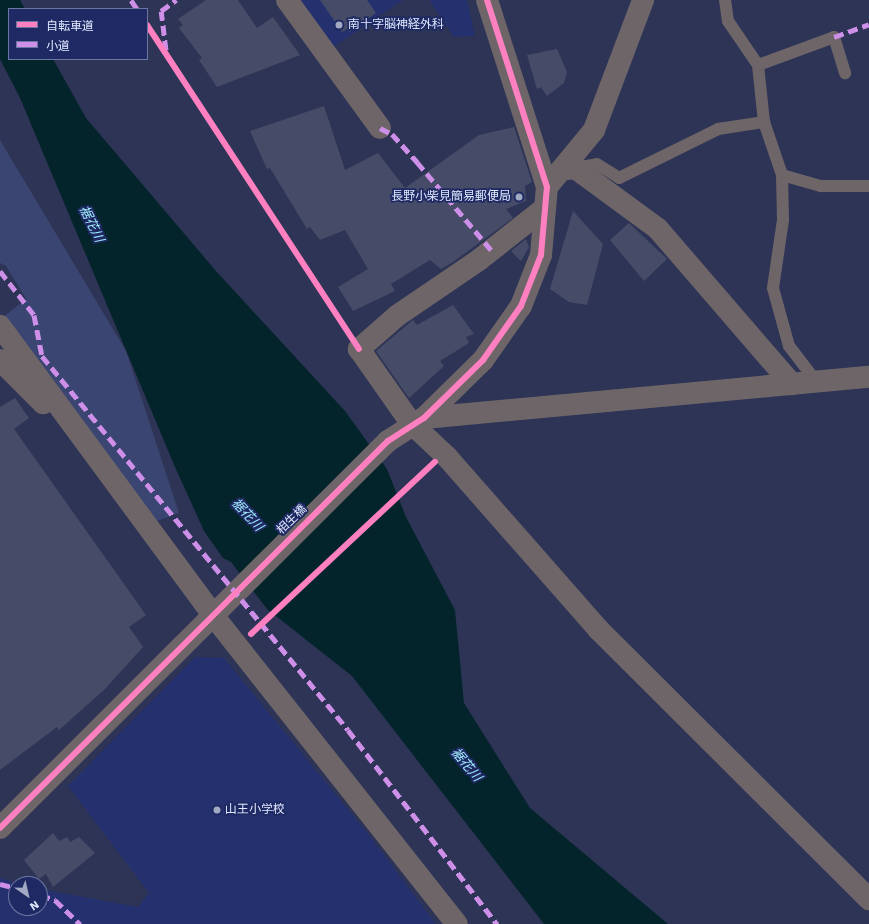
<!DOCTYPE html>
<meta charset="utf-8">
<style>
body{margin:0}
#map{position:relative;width:869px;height:924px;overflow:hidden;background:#2e3455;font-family:"Work Sans","Noto Sans JP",sans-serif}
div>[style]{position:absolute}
.built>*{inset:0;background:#25316e}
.green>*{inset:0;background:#3a4572}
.water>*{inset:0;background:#04242c}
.building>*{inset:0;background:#464c67}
.service>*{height:12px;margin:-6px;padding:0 6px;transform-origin:6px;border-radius:6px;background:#6e6569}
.minor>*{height:22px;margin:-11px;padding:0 11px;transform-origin:11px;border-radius:11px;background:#6e6569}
.tertiary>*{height:22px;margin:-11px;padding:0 11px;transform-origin:11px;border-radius:11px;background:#6e6569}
.quiet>*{height:5px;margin-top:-2.5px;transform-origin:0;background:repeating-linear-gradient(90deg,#ce8fe9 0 10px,transparent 0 15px)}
.cycleway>*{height:6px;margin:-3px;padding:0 3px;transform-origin:3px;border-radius:3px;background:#ff80c0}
.dots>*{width:11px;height:11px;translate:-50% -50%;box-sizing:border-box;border:2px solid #1f2a64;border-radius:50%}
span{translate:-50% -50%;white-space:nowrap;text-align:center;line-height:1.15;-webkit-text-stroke:3.5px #1f2a64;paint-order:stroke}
.poi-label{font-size:12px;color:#e0e8fe}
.left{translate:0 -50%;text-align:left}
.right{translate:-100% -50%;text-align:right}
.street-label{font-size:12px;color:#e0e8fe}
.water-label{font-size:13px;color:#9fedfc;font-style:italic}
.legend{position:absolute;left:8px;top:8px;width:140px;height:52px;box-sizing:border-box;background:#1f2a64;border:1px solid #6c76a2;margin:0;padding:5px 7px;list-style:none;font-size:12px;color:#e0e8fe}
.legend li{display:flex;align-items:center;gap:8px;height:20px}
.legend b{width:20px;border:1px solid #6c76a2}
.north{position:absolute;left:8px;top:876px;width:40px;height:40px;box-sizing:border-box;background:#1f2a64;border:1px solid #6c76a2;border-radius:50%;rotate:146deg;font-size:11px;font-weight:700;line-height:16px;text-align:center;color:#e0e8fe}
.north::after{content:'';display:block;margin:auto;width:14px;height:18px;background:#a2a9c3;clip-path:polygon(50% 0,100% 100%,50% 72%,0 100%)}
</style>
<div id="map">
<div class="built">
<div style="clip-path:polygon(296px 0,403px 0,329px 50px)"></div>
<div style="clip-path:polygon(429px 0,467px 0,475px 36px,454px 37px)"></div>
<div style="clip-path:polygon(195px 657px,224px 658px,368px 834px,436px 924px,0 924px,0 878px,21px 884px,16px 884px,16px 908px,40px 908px,40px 889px,138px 907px,149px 893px,68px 786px)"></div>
</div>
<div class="green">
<div style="clip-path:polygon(0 140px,126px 351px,179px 513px,154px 522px,3px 317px,26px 299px,6px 266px,0 263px)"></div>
</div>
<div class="water">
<div style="clip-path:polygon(0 0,20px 0,25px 9px,9px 9px,9px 59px,53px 59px,86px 118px,216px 271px,345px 411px,387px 469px,406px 517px,455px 610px,464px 703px,530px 808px,668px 924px,544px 924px,352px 676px,267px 609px,231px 562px,223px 558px,204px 531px,175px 467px,20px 98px,0 59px)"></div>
</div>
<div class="building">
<div style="clip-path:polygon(206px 0,238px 0,257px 28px,273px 17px,300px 55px,217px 87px,199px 60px,202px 58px,179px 28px,183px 25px,178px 19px)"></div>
<div style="clip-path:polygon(320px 0,367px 0,376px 13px,349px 32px,347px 29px,342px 32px)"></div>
<div style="clip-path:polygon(557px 49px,567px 72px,564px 83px,547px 96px,541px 87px,537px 89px,527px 55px)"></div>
<div style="clip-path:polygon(324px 106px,345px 170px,378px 153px,405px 188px,479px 135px,514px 127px,532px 182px,525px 186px,526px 201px,506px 209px,513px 218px,453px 262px,441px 269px,430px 260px,391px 284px,395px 291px,353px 311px,338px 287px,368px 269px,345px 230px,320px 240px,310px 227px,307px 229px,270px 168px,267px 169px,250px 131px)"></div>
<div style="clip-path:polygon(573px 211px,603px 244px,587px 305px,569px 302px,550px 289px)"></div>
<div style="clip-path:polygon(629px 223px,667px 259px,644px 281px,610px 240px)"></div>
<div style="clip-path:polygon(526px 239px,529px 247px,521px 261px,511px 251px)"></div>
<div style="clip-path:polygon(453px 305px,474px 334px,466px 337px,469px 343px,440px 361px,444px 366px,409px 398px,376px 351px,413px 320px,417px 325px)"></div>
<div style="clip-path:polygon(15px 398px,29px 418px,14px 429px,146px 615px,129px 627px,143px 647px,104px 690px,59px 730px,57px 727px,0 770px,0 407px)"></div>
<div style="clip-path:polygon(53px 833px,59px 841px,67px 837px,70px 842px,79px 837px,95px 853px,53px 887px,46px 874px,39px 879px,24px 860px)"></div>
</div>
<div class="service">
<div style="left:725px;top:0;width:21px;rotate:82deg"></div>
<div style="left:728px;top:21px;width:53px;rotate:55.7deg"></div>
<div style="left:758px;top:65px;width:57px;rotate:84deg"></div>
<div style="left:764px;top:122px;width:56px;rotate:71.2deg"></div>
<div style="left:782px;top:175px;width:45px;rotate:88.7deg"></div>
<div style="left:783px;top:220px;width:69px;rotate:98.4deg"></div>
<div style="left:773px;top:288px;width:60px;rotate:74.6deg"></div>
<div style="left:789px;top:346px;width:44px;rotate:52.4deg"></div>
<div style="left:758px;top:65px;width:81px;rotate:-20.2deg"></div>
<div style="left:834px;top:37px;width:38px;rotate:73deg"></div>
<div style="left:575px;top:168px;width:22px;rotate:-10deg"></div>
<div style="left:597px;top:164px;width:26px;rotate:32deg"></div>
<div style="left:619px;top:178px;width:110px;rotate:-26.3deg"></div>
<div style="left:718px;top:129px;width:47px;rotate:-8.7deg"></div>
<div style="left:782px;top:175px;width:41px;rotate:15.8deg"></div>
<div style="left:821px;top:186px;width:48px"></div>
</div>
<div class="minor">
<div style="left:287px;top:0;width:158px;rotate:54deg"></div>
<div style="left:562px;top:170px;width:13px;rotate:-9deg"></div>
<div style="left:575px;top:168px;width:103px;rotate:36.3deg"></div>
<div style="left:658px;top:229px;width:205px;rotate:49.2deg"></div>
<div style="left:545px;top:208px;width:84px;rotate:141.8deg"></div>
<div style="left:479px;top:260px;width:98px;rotate:145.8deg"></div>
<div style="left:398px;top:315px;width:52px;rotate:138.9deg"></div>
<div style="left:359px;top:349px;width:90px;rotate:54.9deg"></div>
<div style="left:411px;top:423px;width:50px;rotate:43.4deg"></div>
<div style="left:447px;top:457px;width:229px;rotate:48.7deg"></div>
<div style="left:598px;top:629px;width:383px;rotate:44.9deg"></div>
<div style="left:0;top:326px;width:358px;rotate:53.6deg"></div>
<div style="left:0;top:360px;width:61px;rotate:45deg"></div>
<div style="left:424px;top:418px;width:447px;rotate:-5.3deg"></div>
</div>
<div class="tertiary">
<div style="left:547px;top:187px;width:74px;rotate:-50.5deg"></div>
<div style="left:594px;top:130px;width:139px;rotate:-69.3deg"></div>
<div style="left:212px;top:614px;width:395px;rotate:51.7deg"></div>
<div style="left:0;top:828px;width:548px;rotate:-44.93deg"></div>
<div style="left:388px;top:441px;width:43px;rotate:-32.6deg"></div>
<div style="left:424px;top:418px;width:83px;rotate:-44.5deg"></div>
<div style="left:483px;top:360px;width:66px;rotate:-54.9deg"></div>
<div style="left:521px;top:306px;width:55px;rotate:-68.6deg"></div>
<div style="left:541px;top:255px;width:68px;rotate:-85deg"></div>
<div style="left:547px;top:187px;width:196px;rotate:-107.8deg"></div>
</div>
<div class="quiet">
<div style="left:131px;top:0;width:11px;rotate:56deg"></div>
<div style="left:834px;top:37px;width:37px;rotate:-20deg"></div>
<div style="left:166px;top:50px;width:39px;rotate:-97deg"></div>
<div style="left:161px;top:11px;width:19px;rotate:-36deg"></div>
<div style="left:380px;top:128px;width:13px;rotate:27deg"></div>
<div style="left:392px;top:134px;width:38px;rotate:48deg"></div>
<div style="left:417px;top:162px;width:115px;rotate:49.9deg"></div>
<div style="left:0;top:271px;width:56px;rotate:52.3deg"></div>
<div style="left:34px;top:315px;width:42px;rotate:79deg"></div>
<div style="left:42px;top:356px;width:483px;rotate:50.7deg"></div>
<div style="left:348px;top:730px;width:245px;rotate:52.5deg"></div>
<div style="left:0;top:884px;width:16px;rotate:14deg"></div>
<div style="left:40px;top:895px;width:16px;rotate:18deg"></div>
<div style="left:55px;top:900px;width:35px;rotate:44deg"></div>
</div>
<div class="cycleway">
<div style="left:147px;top:25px;width:387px;rotate:56.8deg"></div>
<div style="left:251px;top:634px;width:252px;rotate:-43.1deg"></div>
<div style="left:0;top:828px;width:548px;rotate:-44.93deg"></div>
<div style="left:388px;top:441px;width:43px;rotate:-32.6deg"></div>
<div style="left:424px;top:418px;width:83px;rotate:-44.5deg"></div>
<div style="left:483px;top:360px;width:66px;rotate:-54.9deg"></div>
<div style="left:521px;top:306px;width:55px;rotate:-68.6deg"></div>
<div style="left:541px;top:255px;width:68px;rotate:-85deg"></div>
<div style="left:547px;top:187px;width:196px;rotate:-107.8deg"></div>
</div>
<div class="dots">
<div style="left:339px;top:25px;background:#a2a9c3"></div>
<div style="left:519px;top:197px;background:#a2a9c3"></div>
<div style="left:217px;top:810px;background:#a2a9c3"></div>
</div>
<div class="poi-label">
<span class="left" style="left:348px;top:25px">南十字脳神経外科</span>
<span class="right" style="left:511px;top:197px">長野小柴見簡易郵便局</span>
<span class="left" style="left:225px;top:810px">山王小学校</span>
</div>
<div class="street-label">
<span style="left:292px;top:520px;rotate:-44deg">相生橋</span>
</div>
<div class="water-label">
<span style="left:91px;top:224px;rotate:64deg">裾花川</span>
<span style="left:247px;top:515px;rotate:47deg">裾花川</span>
<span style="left:466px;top:765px;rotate:50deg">裾花川</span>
</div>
<ul class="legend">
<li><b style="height:5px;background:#ff80c0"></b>自転車道</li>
<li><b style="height:5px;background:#ce8fe9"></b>小道</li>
</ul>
<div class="north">N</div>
</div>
